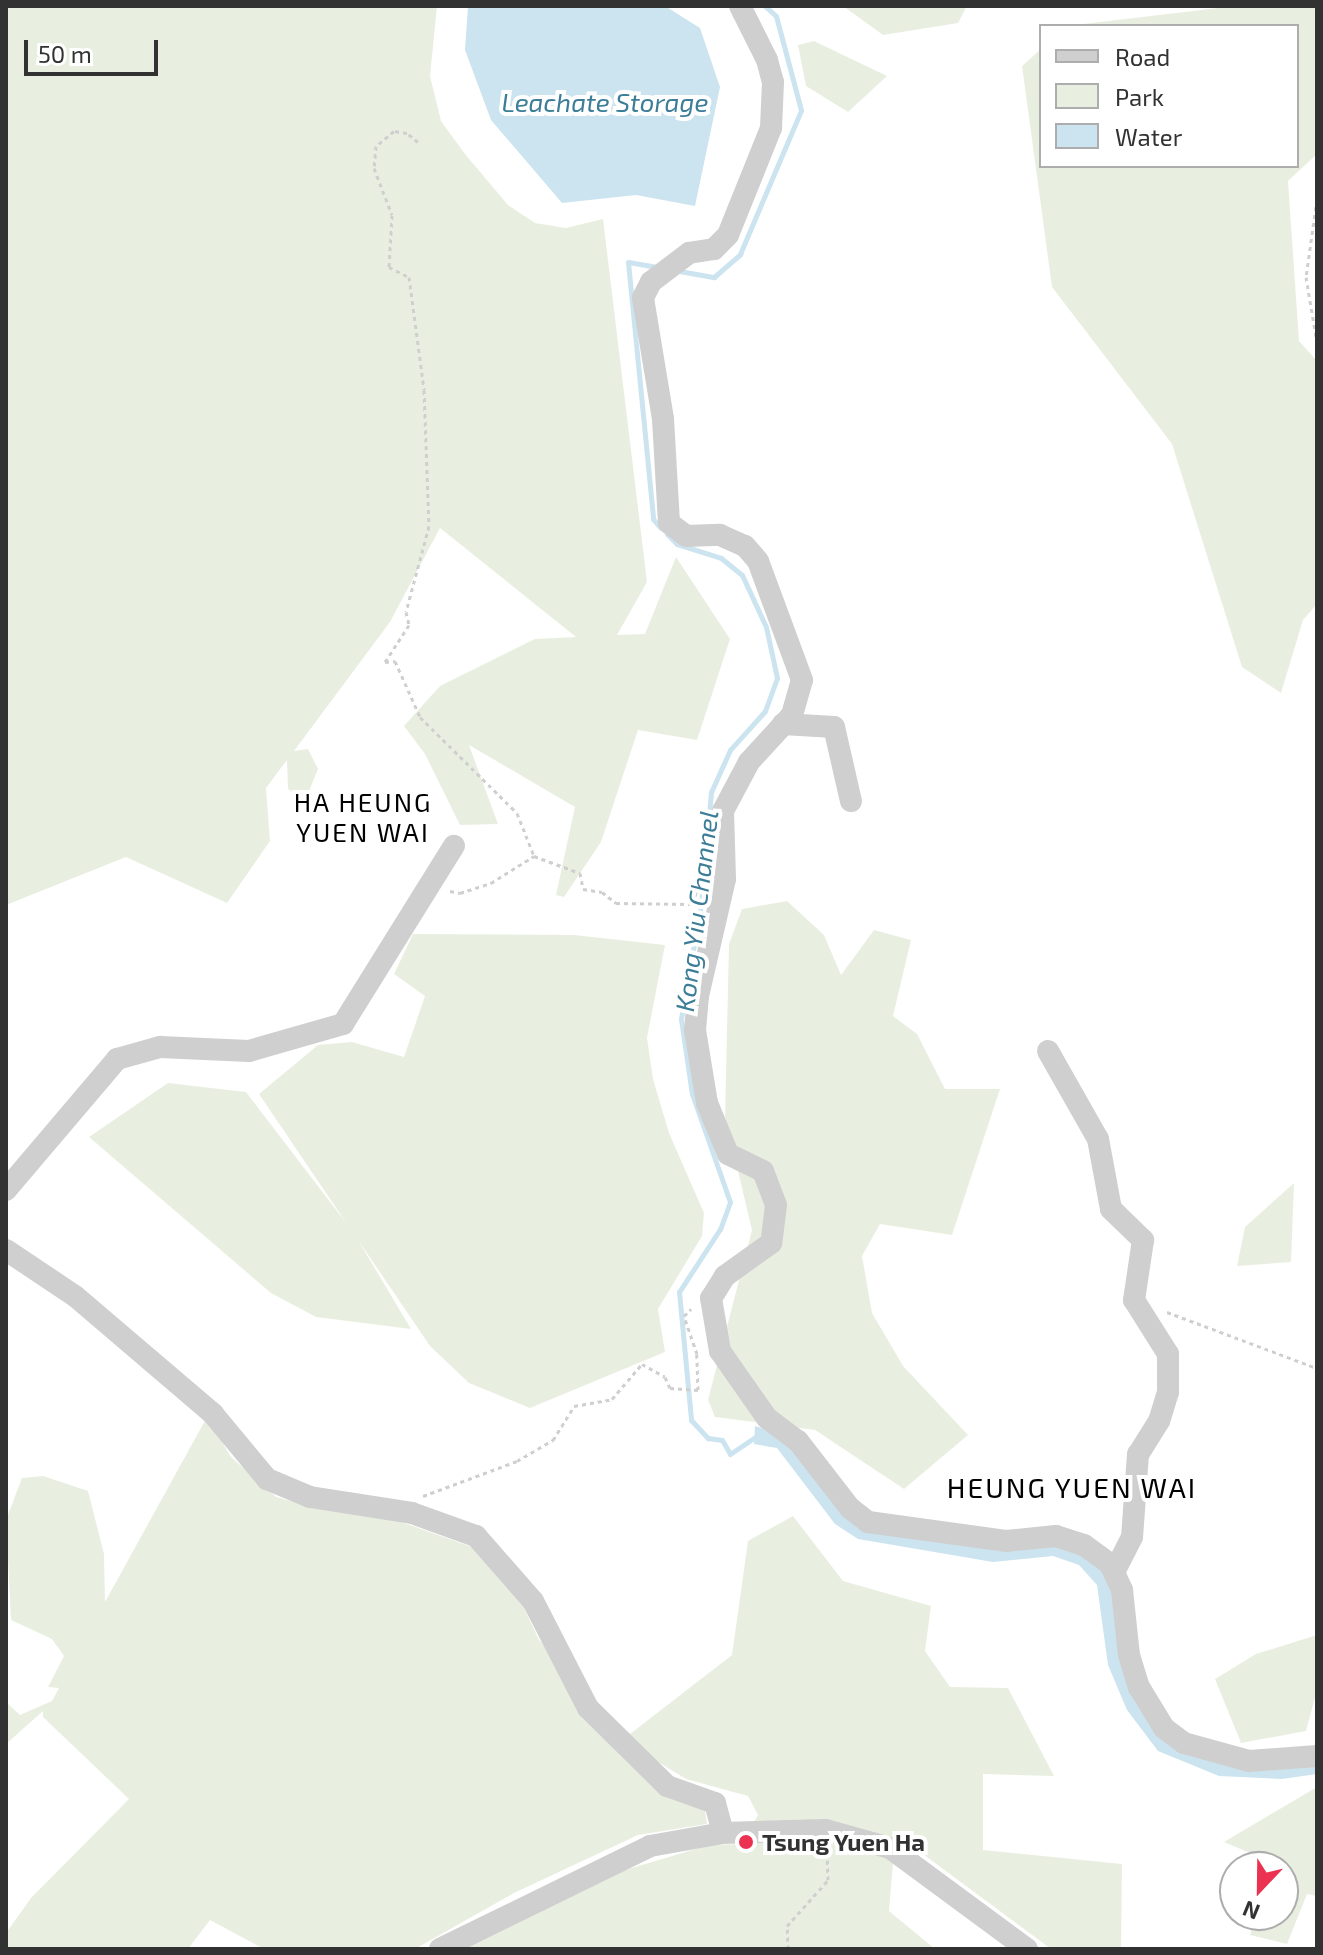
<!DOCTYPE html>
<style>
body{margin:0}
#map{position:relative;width:1323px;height:1955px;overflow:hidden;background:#fff;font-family:"Exo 2",sans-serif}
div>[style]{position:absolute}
.green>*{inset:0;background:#e9efe0}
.water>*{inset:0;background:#cce4ef}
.stream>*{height:5px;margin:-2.5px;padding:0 2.5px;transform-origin:2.5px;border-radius:2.5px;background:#cce4ef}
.path>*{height:3px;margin-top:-1.5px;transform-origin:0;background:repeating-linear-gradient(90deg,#cfcfcf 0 4px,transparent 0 8px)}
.minor>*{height:22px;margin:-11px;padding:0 11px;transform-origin:11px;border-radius:11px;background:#cfcfcf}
.dots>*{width:22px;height:22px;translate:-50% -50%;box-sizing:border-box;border:4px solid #fff;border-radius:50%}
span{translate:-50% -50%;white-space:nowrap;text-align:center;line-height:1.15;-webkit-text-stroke:8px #fff;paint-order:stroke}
.poi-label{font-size:24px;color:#323232;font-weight:700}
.left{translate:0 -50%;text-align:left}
.water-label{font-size:26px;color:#3c7d98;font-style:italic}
.neighbourhood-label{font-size:26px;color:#000;letter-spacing:2px}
.quarter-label{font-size:28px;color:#000;letter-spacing:2px}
.frame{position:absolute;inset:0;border:8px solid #323232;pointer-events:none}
.legend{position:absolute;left:1039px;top:24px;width:260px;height:144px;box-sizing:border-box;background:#fff;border:2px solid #adadad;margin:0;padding:10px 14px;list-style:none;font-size:24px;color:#323232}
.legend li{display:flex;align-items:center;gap:16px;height:40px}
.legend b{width:40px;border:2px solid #adadad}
.north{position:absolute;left:1219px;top:1851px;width:80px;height:80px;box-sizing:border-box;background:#fff;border:2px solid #adadad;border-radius:50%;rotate:202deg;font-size:22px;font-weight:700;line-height:32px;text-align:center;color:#323232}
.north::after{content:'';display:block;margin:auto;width:28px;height:36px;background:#eb3250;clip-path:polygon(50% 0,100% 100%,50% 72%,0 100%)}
.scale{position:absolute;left:24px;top:40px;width:134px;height:36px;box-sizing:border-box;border:4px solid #323232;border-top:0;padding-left:10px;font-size:24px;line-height:28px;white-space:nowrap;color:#323232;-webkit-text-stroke:6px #fff;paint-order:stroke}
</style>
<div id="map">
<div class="green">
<div style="clip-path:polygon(6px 6px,437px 6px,430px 76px,441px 121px,465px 154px,508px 205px,535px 223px,566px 228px,603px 219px,647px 582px,617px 635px,645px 634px,676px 557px,730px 639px,697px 740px,638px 730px,601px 842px,564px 897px,556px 895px,575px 807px,469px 745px,498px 824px,460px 825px,425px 754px,404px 726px,440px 686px,535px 639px,576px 637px,440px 528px,390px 622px,294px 751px,308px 749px,318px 769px,305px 801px,288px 789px,287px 760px,266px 788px,270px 841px,227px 903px,126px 857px,6px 905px)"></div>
<div style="clip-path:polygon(843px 6px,967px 6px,958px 23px,883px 35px)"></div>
<div style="clip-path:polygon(1235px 6px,1317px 6px,1317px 154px,1288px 181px,1299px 341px,1317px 361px,1317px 604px,1303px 620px,1281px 693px,1242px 667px,1172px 444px,1052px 287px,1022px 66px,1041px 49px,1041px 166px,1297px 166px,1297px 26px,1066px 26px)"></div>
<div style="clip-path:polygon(814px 41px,887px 76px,848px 112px,806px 86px,798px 45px)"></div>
<div style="clip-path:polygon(787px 901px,824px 935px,841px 975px,874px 930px,911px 940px,893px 1016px,917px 1034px,945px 1089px,1000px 1089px,952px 1235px,880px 1224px,862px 1256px,872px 1313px,903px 1366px,968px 1435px,904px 1489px,815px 1430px,715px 1417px,708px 1400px,752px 1230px,725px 1117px,729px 944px,742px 909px)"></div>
<div style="clip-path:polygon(413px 934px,574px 935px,665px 945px,647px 1038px,653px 1079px,669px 1133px,704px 1213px,702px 1236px,658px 1309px,665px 1352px,530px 1408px,469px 1383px,430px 1346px,358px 1240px,411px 1329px,316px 1317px,271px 1293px,89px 1137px,168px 1083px,246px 1092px,347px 1224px,259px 1094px,318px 1045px,352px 1042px,404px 1057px,425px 996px,394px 974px)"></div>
<div style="clip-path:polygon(1294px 1183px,1291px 1262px,1237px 1266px,1245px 1227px)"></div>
<div style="clip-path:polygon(207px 1417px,231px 1457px,276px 1497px,324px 1510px,393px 1519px,472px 1547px,518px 1595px,539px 1640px,557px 1656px,574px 1700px,685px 1801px,705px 1811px,707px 1824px,638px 1835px,514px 1893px,415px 1949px,264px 1949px,210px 1920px,188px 1949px,6px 1949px,6px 1933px,31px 1898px,129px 1799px,43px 1717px,43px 1711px,6px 1744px,6px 1702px,20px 1715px,52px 1701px,59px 1688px,48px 1687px,64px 1656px,52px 1639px,11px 1620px,6px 1520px,22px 1478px,43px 1476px,88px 1491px,104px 1554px,105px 1602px)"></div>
<div style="clip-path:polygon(793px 1516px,843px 1581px,931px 1606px,925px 1651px,950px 1687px,1008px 1688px,1054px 1776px,983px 1774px,983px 1850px,1122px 1864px,1121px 1949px,1051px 1949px,908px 1843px,893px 1863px,889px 1911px,935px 1949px,464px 1949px,605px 1876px,709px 1845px,741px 1844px,758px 1815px,748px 1796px,686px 1779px,655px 1760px,630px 1734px,732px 1655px,748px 1541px)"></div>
<div style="clip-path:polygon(1317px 1635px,1317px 1690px,1306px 1731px,1241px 1743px,1215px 1679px,1256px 1654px)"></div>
<div style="clip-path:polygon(1317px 1787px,1317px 1896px,1307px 1894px,1287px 1944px,1250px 1935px,1256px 1915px,1283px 1915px,1283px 1867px,1224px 1842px)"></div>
</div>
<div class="water">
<div style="clip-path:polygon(468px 6px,665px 6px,700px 28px,720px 87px,695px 206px,636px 195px,562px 203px,491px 120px,465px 50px)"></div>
<div style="clip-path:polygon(755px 1426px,779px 1433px,846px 1512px,1072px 1545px,1107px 1572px,1132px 1684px,1178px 1745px,1317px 1760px,1317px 1774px,1282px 1779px,1219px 1776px,1158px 1751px,1127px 1710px,1108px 1665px,1097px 1585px,1079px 1565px,1053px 1556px,993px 1562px,858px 1539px,835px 1524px,777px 1448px,754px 1444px)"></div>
</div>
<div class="stream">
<div style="left:657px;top:267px;width:29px;rotate:-170deg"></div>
<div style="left:628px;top:262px;width:258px;rotate:84.4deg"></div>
<div style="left:653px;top:519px;width:11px;rotate:49deg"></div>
<div style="left:679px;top:271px;width:36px;rotate:10deg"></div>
<div style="left:714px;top:277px;width:35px;rotate:-41deg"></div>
<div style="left:740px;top:254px;width:156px;rotate:-67deg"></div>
<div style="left:801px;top:110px;width:97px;rotate:-104.9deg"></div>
<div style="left:776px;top:16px;width:15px;rotate:-138deg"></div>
<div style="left:667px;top:534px;width:14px;rotate:45deg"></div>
<div style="left:677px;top:544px;width:46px;rotate:17.7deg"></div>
<div style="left:721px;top:558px;width:27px;rotate:39deg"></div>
<div style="left:742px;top:575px;width:57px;rotate:65.2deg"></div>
<div style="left:766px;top:627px;width:52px;rotate:77.8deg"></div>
<div style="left:777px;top:678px;width:35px;rotate:110deg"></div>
<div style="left:765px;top:711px;width:52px;rotate:131.9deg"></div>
<div style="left:730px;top:750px;width:46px;rotate:114.3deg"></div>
<div style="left:711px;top:792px;width:112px;rotate:95.1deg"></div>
<div style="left:701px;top:904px;width:117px;rotate:99.9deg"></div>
<div style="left:681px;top:1019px;width:76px;rotate:81.7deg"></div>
<div style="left:692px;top:1094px;width:114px;rotate:70.6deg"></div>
<div style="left:730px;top:1202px;width:29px;rotate:110deg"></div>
<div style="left:720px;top:1229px;width:75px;rotate:123.1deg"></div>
<div style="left:679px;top:1292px;width:129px;rotate:84.6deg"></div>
<div style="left:691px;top:1420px;width:25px;rotate:47deg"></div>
<div style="left:708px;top:1438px;width:14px;rotate:8deg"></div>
<div style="left:722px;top:1440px;width:16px;rotate:60deg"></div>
<div style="left:730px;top:1454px;width:34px;rotate:-34deg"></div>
</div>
<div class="path">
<div style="left:418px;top:142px;width:14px;rotate:-141deg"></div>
<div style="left:407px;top:133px;width:13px;rotate:-171deg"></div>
<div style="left:394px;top:131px;width:23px;rotate:140deg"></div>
<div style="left:376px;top:146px;width:22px;rotate:95deg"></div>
<div style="left:374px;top:168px;width:50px;rotate:69deg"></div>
<div style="left:392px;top:215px;width:52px;rotate:93.3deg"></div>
<div style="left:389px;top:267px;width:22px;rotate:27deg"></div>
<div style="left:409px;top:277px;width:114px;rotate:82.4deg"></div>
<div style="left:424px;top:390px;width:136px;rotate:87.9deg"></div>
<div style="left:429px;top:526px;width:89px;rotate:105deg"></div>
<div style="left:406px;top:612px;width:13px;rotate:77deg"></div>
<div style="left:409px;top:625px;width:44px;rotate:123deg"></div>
<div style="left:385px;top:662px;width:10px;rotate:-6deg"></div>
<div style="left:395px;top:661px;width:61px;rotate:65.9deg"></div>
<div style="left:420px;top:717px;width:136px;rotate:44.7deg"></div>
<div style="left:517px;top:813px;width:46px;rotate:68.4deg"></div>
<div style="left:1317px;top:199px;width:79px;rotate:98deg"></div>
<div style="left:1306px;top:277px;width:67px;rotate:80.5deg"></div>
<div style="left:450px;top:891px;width:10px;rotate:11deg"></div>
<div style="left:460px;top:893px;width:33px;rotate:-18deg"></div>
<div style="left:491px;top:883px;width:51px;rotate:-32.1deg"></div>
<div style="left:534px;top:856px;width:49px;rotate:20.3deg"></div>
<div style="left:580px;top:873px;width:16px;rotate:79deg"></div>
<div style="left:583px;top:889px;width:19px;rotate:9deg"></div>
<div style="left:602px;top:892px;width:18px;rotate:38deg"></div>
<div style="left:616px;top:903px;width:74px;rotate:0.8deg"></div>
<div style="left:690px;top:904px;width:12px;rotate:-59deg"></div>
<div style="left:696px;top:894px;width:53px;rotate:-85.7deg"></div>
<div style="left:700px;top:841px;width:5px"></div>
<div style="left:1167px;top:1312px;width:160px;rotate:20.5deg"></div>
<div style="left:423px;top:1496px;width:100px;rotate:-20.4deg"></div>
<div style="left:517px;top:1461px;width:42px;rotate:-30.3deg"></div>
<div style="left:553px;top:1440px;width:40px;rotate:-58deg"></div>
<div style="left:574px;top:1406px;width:39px;rotate:-10deg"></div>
<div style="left:612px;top:1399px;width:46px;rotate:-49.4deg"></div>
<div style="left:642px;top:1364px;width:26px;rotate:29deg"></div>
<div style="left:665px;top:1377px;width:12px;rotate:66deg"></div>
<div style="left:670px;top:1388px;width:28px;rotate:4deg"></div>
<div style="left:698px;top:1390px;width:36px;rotate:-92deg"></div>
<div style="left:697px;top:1354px;width:40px;rotate:-108.9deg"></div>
<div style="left:684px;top:1316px;width:10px;rotate:-45deg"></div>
<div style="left:788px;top:1949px;width:23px;rotate:-92deg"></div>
<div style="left:787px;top:1926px;width:62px;rotate:-48.3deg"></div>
<div style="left:828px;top:1880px;width:30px;rotate:-92deg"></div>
</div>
<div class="minor">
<div style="left:740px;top:6px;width:60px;rotate:63.4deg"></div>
<div style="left:767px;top:60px;width:23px;rotate:75deg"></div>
<div style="left:773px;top:82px;width:46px;rotate:92.5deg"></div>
<div style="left:771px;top:128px;width:115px;rotate:111.9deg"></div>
<div style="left:728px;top:235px;width:20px;rotate:135deg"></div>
<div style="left:714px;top:249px;width:25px;rotate:171deg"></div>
<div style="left:689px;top:253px;width:48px;rotate:142.7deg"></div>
<div style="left:651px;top:282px;width:18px;rotate:117deg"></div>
<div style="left:643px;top:298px;width:123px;rotate:80.6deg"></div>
<div style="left:663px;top:419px;width:104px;rotate:86.7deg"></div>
<div style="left:669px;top:523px;width:21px;rotate:37deg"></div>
<div style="left:686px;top:536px;width:34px;rotate:-2deg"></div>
<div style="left:720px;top:535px;width:27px;rotate:24deg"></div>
<div style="left:745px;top:546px;width:20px;rotate:49deg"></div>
<div style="left:758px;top:561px;width:127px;rotate:69.7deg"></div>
<div style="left:802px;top:680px;width:36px;rotate:106deg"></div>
<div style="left:792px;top:715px;width:64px;rotate:132.5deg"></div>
<div style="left:749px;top:762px;width:55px;rotate:118deg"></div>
<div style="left:723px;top:811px;width:68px;rotate:88.3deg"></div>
<div style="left:725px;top:879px;width:120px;rotate:103deg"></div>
<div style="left:698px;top:996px;width:34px;rotate:95deg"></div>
<div style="left:695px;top:1030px;width:74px;rotate:80.7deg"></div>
<div style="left:707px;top:1103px;width:55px;rotate:67.6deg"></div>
<div style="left:728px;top:1154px;width:39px;rotate:26deg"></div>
<div style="left:763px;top:1171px;width:36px;rotate:69deg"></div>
<div style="left:776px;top:1205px;width:38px;rotate:97deg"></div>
<div style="left:771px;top:1243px;width:57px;rotate:144.3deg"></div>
<div style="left:725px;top:1276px;width:26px;rotate:122deg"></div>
<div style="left:711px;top:1298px;width:54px;rotate:80.4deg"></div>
<div style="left:720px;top:1351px;width:82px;rotate:55deg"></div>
<div style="left:767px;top:1418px;width:39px;rotate:37deg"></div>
<div style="left:798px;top:1441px;width:85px;rotate:52.2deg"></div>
<div style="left:850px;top:1508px;width:23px;rotate:38deg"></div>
<div style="left:868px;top:1522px;width:139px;rotate:7.8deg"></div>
<div style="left:1006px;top:1541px;width:50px;rotate:-5.7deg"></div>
<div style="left:1056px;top:1536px;width:29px;rotate:18deg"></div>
<div style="left:1084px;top:1545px;width:32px;rotate:36deg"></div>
<div style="left:1110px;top:1564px;width:29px;rotate:65deg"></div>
<div style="left:1122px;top:1590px;width:65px;rotate:83.9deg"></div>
<div style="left:1129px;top:1655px;width:34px;rotate:73deg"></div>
<div style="left:1139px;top:1687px;width:48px;rotate:58.6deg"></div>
<div style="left:1164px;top:1728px;width:25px;rotate:37deg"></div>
<div style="left:1184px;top:1743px;width:67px;rotate:15.5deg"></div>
<div style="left:1249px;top:1761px;width:68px;rotate:-4.2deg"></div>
<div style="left:783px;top:724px;width:51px;rotate:3.4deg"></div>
<div style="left:834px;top:727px;width:76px;rotate:77.1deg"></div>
<div style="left:1048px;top:1051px;width:101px;rotate:60.4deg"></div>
<div style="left:1098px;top:1139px;width:71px;rotate:79.5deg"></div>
<div style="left:1111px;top:1209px;width:45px;rotate:44.1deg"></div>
<div style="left:1143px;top:1240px;width:61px;rotate:98.5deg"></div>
<div style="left:1134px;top:1300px;width:64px;rotate:57.8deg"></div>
<div style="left:1168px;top:1354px;width:38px;rotate:90deg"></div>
<div style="left:1168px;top:1392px;width:30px;rotate:107deg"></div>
<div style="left:1159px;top:1421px;width:39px;rotate:122deg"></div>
<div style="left:1138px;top:1454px;width:83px;rotate:94.1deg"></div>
<div style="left:1132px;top:1537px;width:39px;rotate:117deg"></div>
<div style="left:6px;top:1190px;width:172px;rotate:-49.7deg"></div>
<div style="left:117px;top:1059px;width:45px;rotate:-15.6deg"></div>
<div style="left:160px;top:1047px;width:89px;rotate:2.6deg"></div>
<div style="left:249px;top:1051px;width:98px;rotate:-16deg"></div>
<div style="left:343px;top:1024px;width:210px;rotate:-58.1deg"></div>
<div style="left:6px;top:1250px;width:83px;rotate:33.7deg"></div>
<div style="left:75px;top:1296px;width:182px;rotate:40.5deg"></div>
<div style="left:213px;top:1414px;width:85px;rotate:50.3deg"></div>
<div style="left:267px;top:1479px;width:47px;rotate:22.7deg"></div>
<div style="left:310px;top:1497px;width:103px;rotate:8.9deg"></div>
<div style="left:412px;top:1513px;width:68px;rotate:19.8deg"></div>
<div style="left:476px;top:1536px;width:86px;rotate:48.8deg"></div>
<div style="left:533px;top:1601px;width:120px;rotate:62.8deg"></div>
<div style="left:588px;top:1708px;width:111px;rotate:44.6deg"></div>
<div style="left:667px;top:1786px;width:51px;rotate:19.5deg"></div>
<div style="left:715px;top:1803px;width:31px;rotate:75deg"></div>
<div style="left:440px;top:1949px;width:234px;rotate:-26.1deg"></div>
<div style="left:650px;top:1846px;width:74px;rotate:-10.1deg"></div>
<div style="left:723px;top:1833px;width:103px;rotate:-1.7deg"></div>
<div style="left:826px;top:1830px;width:66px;rotate:15.7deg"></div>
<div style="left:890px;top:1848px;width:170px;rotate:36.4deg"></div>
</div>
<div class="dots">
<div style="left:746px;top:1842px;background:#eb3250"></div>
</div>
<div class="poi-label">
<span class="left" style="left:762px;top:1842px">Tsung Yuen Ha</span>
</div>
<div class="water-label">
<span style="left:605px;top:102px">Leachate Storage</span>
<span style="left:696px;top:911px;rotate:-83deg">Kong Yiu Channel</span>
</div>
<div class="neighbourhood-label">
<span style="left:363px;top:817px">HA HEUNG<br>YUEN WAI</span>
</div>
<div class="quarter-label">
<span style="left:1072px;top:1487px">HEUNG YUEN WAI</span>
</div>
<div class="frame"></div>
<ul class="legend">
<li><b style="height:10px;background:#cfcfcf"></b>Road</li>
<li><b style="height:22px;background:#e9efe0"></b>Park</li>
<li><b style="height:22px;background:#cce4ef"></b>Water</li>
</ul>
<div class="north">N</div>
<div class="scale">50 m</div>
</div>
